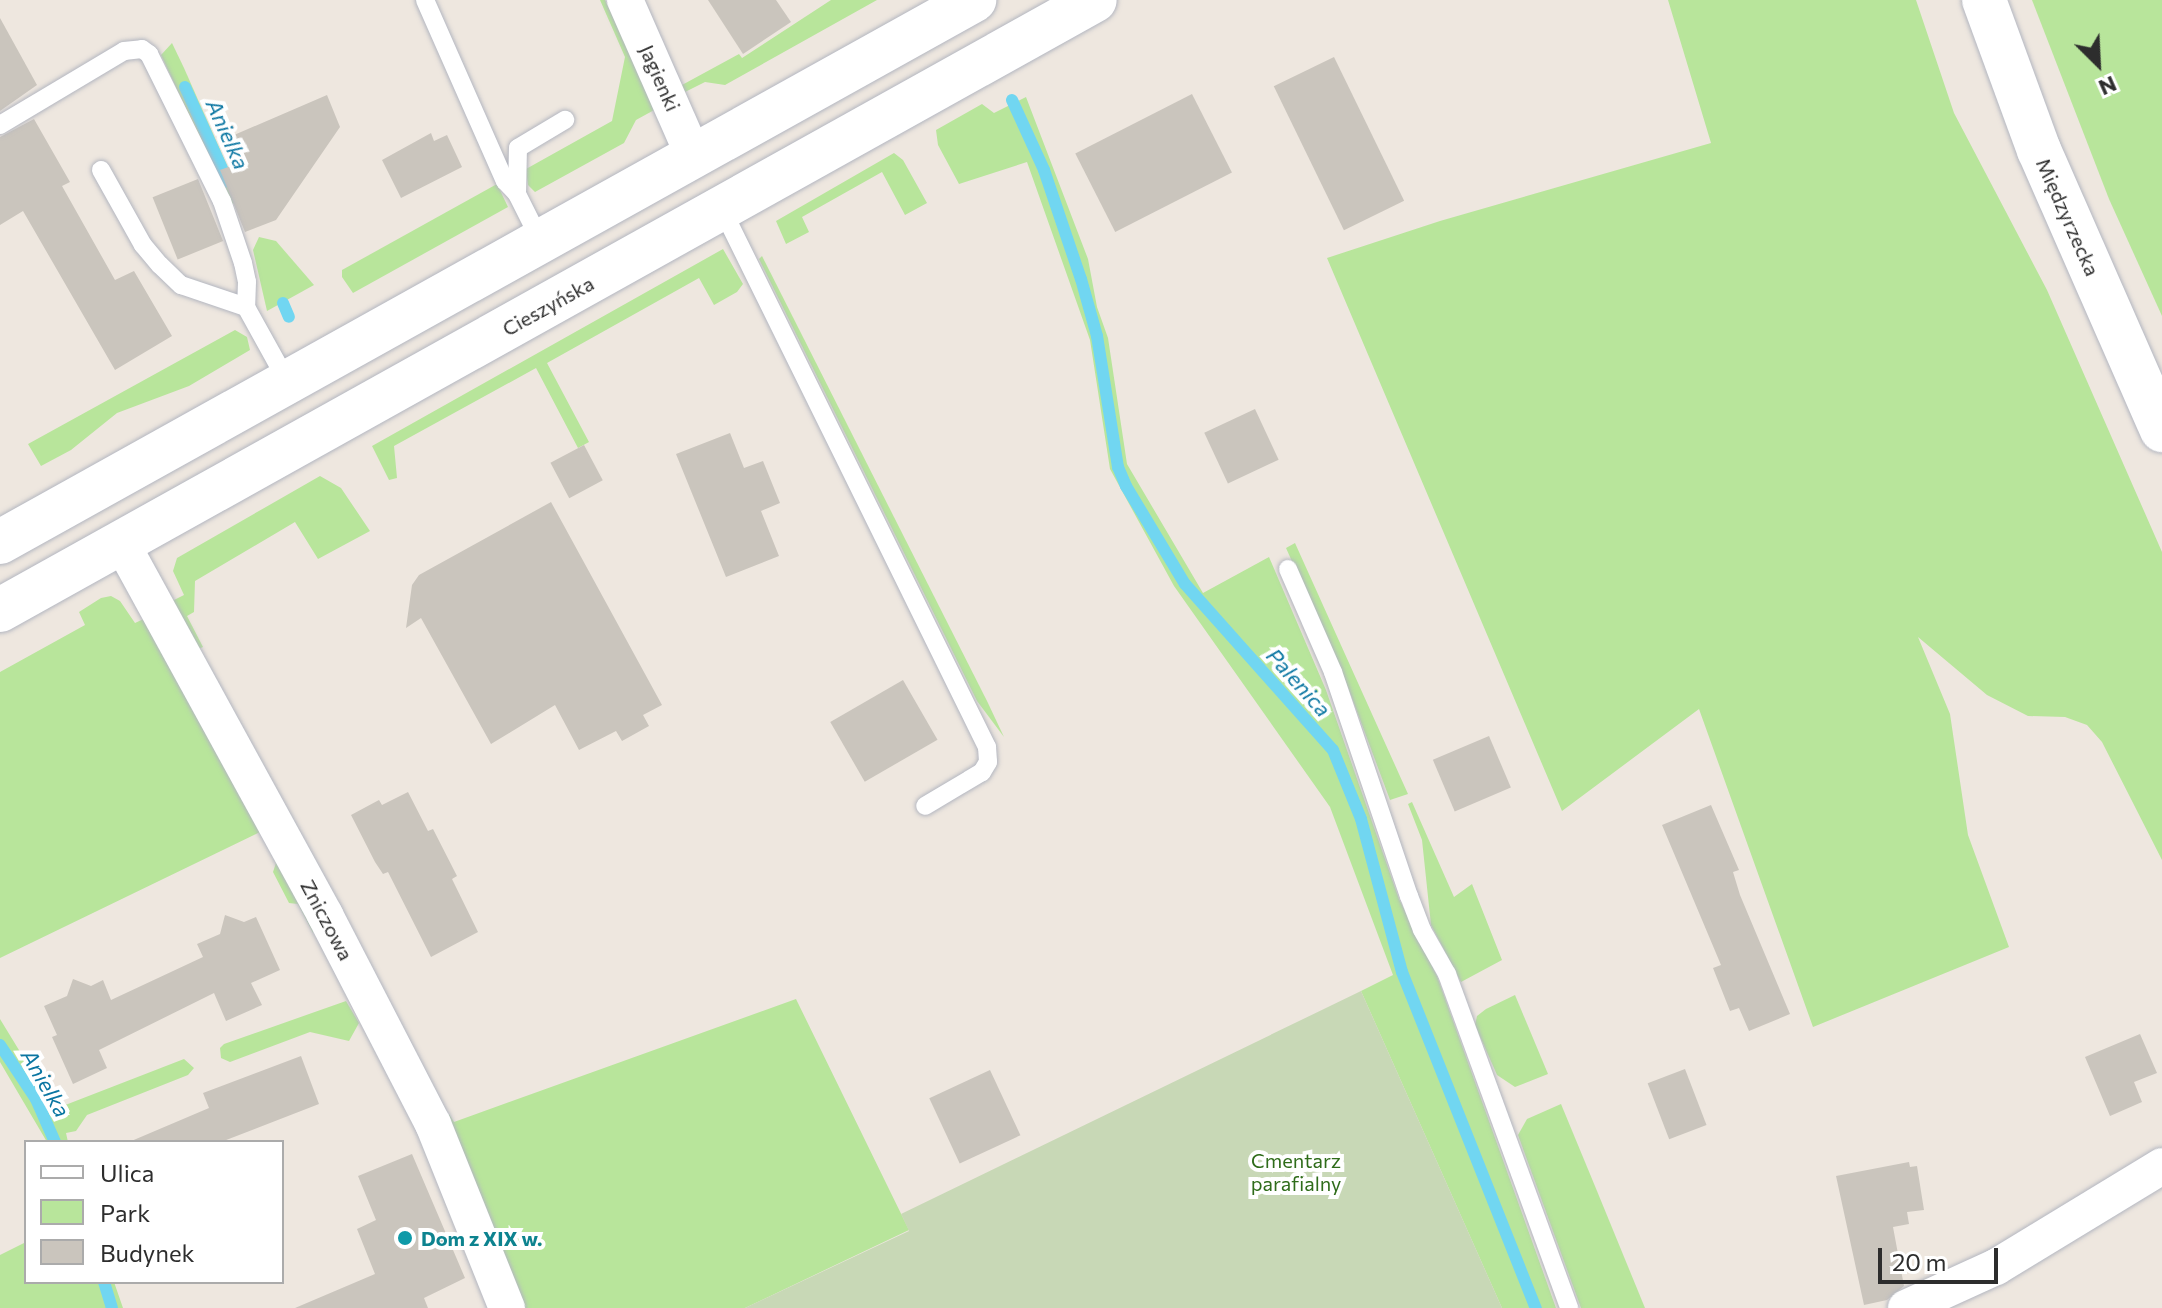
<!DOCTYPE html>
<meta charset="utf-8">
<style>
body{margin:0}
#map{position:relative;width:2162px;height:1308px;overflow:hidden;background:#eee7df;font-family:Commissioner,sans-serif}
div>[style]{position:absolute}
.green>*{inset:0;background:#b8e59b}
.cemetery>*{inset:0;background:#c8d8b6}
.stream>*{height:12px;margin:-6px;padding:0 6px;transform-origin:6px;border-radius:6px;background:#71d6f1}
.building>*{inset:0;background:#cac5bd;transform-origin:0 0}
.roads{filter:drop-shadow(0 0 2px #b3b6c0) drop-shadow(0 0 2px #b3b6c0)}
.lane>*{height:18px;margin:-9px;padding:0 9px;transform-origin:9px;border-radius:9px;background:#fff}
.street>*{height:36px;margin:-18px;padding:0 18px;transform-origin:18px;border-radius:18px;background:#fff}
.secondary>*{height:44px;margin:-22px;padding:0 22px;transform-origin:22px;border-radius:22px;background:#fff}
.dots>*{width:22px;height:22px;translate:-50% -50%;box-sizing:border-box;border:4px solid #fff;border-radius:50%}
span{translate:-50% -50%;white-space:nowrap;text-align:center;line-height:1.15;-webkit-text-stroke:8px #fff;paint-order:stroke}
.street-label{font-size:20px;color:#2d2d2d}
.park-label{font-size:20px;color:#2f6c1a}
.culture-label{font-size:20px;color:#0d838f;font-weight:700}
.left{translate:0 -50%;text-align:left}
.water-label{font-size:22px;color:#0b76a2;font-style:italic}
.legend{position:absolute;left:24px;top:1140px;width:260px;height:144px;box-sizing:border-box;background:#fff;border:2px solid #ababab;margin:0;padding:10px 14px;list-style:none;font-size:24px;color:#2d2d2d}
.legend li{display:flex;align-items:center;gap:16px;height:40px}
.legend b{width:40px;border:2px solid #ababab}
.north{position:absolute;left:2058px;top:24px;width:80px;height:80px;-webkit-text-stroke:6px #fff;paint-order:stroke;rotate:156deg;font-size:22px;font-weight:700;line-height:32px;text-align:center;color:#2d2d2d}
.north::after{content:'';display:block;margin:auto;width:28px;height:36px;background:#2d2d2d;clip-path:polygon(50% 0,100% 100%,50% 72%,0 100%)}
.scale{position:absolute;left:1878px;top:1248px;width:120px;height:36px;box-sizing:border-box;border:4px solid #2d2d2d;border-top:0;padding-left:10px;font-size:24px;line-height:28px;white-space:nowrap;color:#2d2d2d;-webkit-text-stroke:6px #fff;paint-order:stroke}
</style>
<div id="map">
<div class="green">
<div style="clip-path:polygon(600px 0,605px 0,656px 109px,636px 120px,624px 143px,535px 192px,528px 185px,526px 169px,612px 121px,625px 57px)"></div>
<div style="clip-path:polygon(831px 0,877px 0,725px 85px,705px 82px,685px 92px,682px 85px,739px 54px,742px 58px)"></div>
<div style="clip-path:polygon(1668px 0,1916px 0,1954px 113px,2047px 290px,2162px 552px,2162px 860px,2102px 742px,2087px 725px,2065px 717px,2028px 716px,1987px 695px,1918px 637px,1950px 714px,1968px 835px,2009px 947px,1813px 1027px,1699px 709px,1562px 811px,1327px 258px,1440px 221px,1711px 143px)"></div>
<div style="clip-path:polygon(2032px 0,2162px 0,2162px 316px,2109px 199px)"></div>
<div style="clip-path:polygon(172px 43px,184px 68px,245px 206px,230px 203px,161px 55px)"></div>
<div style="clip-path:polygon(1026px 97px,1088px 259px,1097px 307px,1108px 338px,1127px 464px,1203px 593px,1269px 557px,1326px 690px,1399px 899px,1437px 976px,1556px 1308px,1502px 1308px,1361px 991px,1393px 975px,1330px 807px,1174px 586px,1110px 469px,1090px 340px,1027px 162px,959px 184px,938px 145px,936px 130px,982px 104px,994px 113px)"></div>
<div style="clip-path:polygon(894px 153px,903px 160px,927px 203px,905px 215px,882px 172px,802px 217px,809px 232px,786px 244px,776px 221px)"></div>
<div style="clip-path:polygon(497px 184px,508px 207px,353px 293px,342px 277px,342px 270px)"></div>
<div style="clip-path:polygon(259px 237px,276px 241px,314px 285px,267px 311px,253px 250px)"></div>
<div style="clip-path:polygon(723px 249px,743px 284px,737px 292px,714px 305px,699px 278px,547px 363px,589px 442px,578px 448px,536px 368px,394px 446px,397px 478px,389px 480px,372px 446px)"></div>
<div style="clip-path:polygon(762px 256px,987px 701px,1004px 737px,977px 701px,759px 259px)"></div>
<div style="clip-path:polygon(235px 330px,247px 337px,250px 350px,189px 386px,117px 413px,71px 450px,41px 466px,28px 444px)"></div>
<div style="clip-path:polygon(320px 476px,341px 488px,370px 531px,318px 559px,295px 522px,195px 581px,194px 612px,187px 616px,203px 647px,196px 650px,172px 601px,184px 595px,173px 571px,177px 558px)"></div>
<div style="clip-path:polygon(1295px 543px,1408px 794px,1390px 800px,1346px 682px,1286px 548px)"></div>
<div style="clip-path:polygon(111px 596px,120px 601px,135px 623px,148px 617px,316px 923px,313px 933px,298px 904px,289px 903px,273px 872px,276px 863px,262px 831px,0 958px,0 672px,85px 625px,79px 612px,101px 598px)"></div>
<div style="clip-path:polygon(1412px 802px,1454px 897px,1472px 884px,1502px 960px,1461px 982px,1431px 925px,1422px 840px,1408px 804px)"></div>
<div style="clip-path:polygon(1515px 995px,1548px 1074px,1515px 1087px,1497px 1075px,1475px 1025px,1477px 1016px,1486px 1009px)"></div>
<div style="clip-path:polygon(796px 999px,909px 1230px,745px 1308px,520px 1308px,446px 1124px,449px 1114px,454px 1122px)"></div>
<div style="clip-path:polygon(346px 1001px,359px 1023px,349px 1041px,310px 1032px,230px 1062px,221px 1058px,220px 1048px,224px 1044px)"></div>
<div style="clip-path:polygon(0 1019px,55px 1109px,184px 1059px,194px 1068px,188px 1075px,87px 1115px,76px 1131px,66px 1133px,68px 1142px,47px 1142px,0 1062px)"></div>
<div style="clip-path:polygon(1561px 1104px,1597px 1191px,1645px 1308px,1581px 1308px,1518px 1135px,1527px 1119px)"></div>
<div style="clip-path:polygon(26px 1242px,26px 1282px,114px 1282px,123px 1308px,0 1308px,0 1255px)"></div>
</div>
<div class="cemetery">
<div style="clip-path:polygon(1361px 991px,1502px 1308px,745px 1308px,909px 1231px,901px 1214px)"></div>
</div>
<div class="stream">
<div style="left:185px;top:87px;width:104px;rotate:65.6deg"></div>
<div style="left:1012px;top:100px;width:77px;rotate:65.4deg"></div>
<div style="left:1044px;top:170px;width:115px;rotate:71.3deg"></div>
<div style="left:1081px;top:279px;width:59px;rotate:74.3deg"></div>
<div style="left:1097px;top:336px;width:133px;rotate:80.9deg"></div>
<div style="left:1118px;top:467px;width:21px;rotate:67deg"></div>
<div style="left:1126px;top:486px;width:114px;rotate:59deg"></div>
<div style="left:1185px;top:584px;width:222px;rotate:48.3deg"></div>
<div style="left:1333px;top:750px;width:74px;rotate:67.9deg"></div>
<div style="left:1361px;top:819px;width:158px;rotate:75deg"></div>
<div style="left:1402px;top:972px;width:362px;rotate:68.3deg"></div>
<div style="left:283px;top:303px;width:15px;rotate:67deg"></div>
<div style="left:0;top:1045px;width:65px;rotate:56.3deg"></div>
<div style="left:36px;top:1099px;width:47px;rotate:66.2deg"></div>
<div style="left:104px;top:1282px;width:27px;rotate:73deg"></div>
</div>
<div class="building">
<div style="clip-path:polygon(708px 0,776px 0,791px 22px,743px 54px)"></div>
<div style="clip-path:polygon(0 18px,37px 85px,0 111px)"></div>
<div style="left:1334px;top:57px;width:160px;height:67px;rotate:64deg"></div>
<div style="left:1192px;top:94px;width:88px;height:131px;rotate:63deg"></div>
<div style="clip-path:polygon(327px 95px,340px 127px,276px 220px,245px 232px,220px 170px,245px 161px,234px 135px)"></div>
<div style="clip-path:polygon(34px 119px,70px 182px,62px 186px,115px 280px,134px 271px,172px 336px,115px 370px,23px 211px,0 225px,0 137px)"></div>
<div style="clip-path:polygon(431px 133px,434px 141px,447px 135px,462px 167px,401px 198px,382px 160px)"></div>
<div style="left:198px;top:179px;width:67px;height:49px;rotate:68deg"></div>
<div style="left:1255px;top:409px;width:56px;height:56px;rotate:65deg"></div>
<div style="clip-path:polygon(730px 433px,744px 468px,763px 461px,780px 503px,761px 511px,779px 556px,726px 577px,676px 454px)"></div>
<div style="left:584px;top:445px;width:40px;height:38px;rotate:62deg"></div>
<div style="clip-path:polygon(551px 502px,662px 705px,643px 715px,649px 726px,622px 741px,616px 731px,579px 750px,555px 705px,491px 744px,421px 618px,406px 628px,412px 585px,419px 575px)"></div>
<div style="left:903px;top:680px;width:69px;height:84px;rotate:60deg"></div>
<div style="left:1489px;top:736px;width:56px;height:61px;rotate:67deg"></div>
<div style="clip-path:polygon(408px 792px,428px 831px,433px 829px,457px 876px,452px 879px,478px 932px,431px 957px,388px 872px,383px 874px,375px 862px,351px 815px,379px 800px,382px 805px)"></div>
<div style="clip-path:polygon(1711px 805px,1739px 870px,1733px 872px,1740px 895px,1790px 1014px,1749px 1031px,1739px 1008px,1730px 1011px,1713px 968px,1721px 965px,1662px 825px)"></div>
<div style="clip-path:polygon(225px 915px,244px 922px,256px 917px,280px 970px,251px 983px,262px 1005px,226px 1021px,214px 993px,99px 1050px,107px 1068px,73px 1084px,52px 1037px,57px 1035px,44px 1006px,67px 996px,73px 979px,91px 986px,103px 980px,111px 1000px,203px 957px,197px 944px,220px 934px)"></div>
<div style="clip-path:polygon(2140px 1034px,2157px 1073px,2134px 1082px,2142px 1102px,2110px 1116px,2085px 1057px)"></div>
<div style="clip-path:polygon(301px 1056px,319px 1104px,221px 1142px,129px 1142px,209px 1108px,203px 1093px)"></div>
<div style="left:1685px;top:1069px;width:60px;height:40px;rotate:69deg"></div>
<div style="left:990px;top:1070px;width:72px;height:67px;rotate:65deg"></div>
<div style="clip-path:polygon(412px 1154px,465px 1278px,424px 1298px,428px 1308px,295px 1308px,375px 1274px,357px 1229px,376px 1220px,358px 1176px)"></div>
<div style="clip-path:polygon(1909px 1162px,1910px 1167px,1917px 1166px,1924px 1210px,1907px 1212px,1909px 1224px,1893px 1227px,1904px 1286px,1887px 1300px,1864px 1305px,1836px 1176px)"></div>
</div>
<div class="roads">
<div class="lane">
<div style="left:425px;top:0;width:198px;rotate:66.2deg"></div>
<div style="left:505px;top:181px;width:18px;rotate:47deg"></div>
<div style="left:517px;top:194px;width:54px;rotate:63.4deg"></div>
<div style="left:0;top:125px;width:144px;rotate:-30.8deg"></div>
<div style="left:124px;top:51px;width:18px;rotate:-6deg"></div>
<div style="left:142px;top:49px;width:9px;rotate:36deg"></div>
<div style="left:149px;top:54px;width:164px;rotate:63.6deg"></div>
<div style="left:222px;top:201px;width:65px;rotate:71.3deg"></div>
<div style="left:243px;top:263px;width:19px;rotate:78deg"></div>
<div style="left:247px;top:282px;width:25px;rotate:92deg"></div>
<div style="left:246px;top:307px;width:85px;rotate:61deg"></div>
<div style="left:101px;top:170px;width:86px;rotate:60.8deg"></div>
<div style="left:143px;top:245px;width:26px;rotate:50deg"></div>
<div style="left:160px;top:265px;width:29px;rotate:44deg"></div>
<div style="left:181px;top:285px;width:69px;rotate:18.7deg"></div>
<div style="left:517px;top:194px;width:46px;rotate:-88.8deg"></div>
<div style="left:518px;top:148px;width:55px;rotate:-30.8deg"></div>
<div style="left:722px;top:209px;width:600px;rotate:63.78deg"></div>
<div style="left:987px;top:747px;width:15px;rotate:86deg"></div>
<div style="left:988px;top:762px;width:12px;rotate:121deg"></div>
<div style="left:982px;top:772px;width:66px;rotate:149.2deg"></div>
<div style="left:1288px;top:569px;width:112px;rotate:66.4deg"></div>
<div style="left:1333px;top:672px;width:237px;rotate:71.3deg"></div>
<div style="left:1409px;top:896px;width:36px;rotate:69deg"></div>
<div style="left:1422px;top:930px;width:51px;rotate:60.4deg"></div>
<div style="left:1447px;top:974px;width:356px;rotate:69.9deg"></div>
</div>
<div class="street">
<div style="left:625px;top:0;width:171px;rotate:66.3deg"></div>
<div style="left:122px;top:544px;width:423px;rotate:61.3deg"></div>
<div style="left:325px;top:915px;width:235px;rotate:62.7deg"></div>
<div style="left:433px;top:1124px;width:198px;rotate:68.1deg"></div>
<div style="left:1906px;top:1308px;width:99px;rotate:-24.5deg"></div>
<div style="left:1996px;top:1267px;width:194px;rotate:-31.3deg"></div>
</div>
<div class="secondary">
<div style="left:1984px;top:0;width:160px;rotate:69.9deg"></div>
<div style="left:2039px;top:150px;width:306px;rotate:66.3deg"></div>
<div style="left:0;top:542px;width:1115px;rotate:-29.09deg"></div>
<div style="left:0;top:610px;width:1253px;rotate:-29.12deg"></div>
</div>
</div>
<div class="dots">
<div style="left:405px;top:1238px;background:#0f9aa8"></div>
</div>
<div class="street-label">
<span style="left:660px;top:78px;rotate:66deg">Jagienki</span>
<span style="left:2068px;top:217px;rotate:66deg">Międzyrzecka</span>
<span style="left:548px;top:306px;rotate:-29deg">Cieszyńska</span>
<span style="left:327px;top:920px;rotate:62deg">Zniczowa</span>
</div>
<div class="park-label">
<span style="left:1296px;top:1172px">Cmentarz<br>parafialny</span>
</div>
<div class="culture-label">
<span class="left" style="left:421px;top:1238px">Dom z XIX w.</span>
</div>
<div class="water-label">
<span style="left:228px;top:134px;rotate:66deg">Anielka</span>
<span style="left:1299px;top:682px;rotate:48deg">Palenica</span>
<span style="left:46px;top:1083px;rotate:60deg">Anielka</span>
</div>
<ul class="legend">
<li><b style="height:10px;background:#fff"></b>Ulica</li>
<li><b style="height:22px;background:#b8e59b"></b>Park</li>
<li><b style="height:22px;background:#cac5bd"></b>Budynek</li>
</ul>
<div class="north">N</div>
<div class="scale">20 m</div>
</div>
